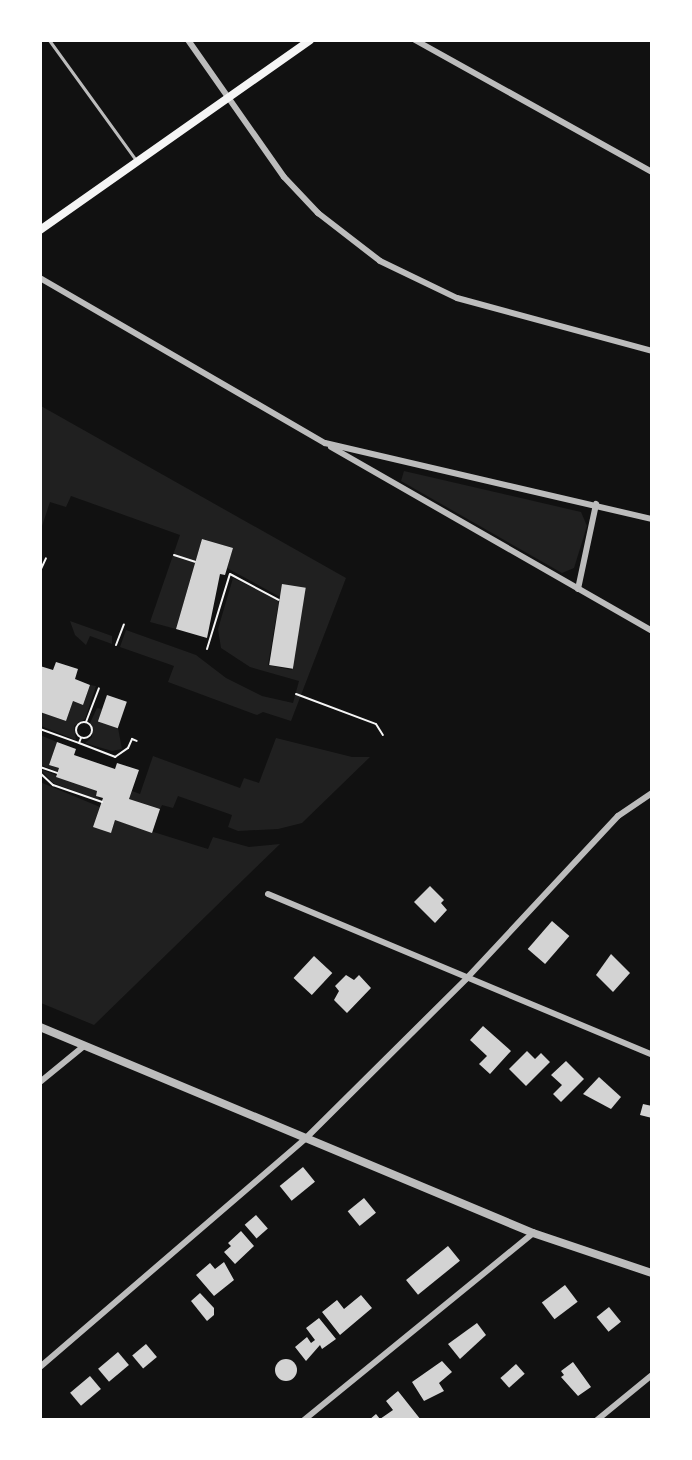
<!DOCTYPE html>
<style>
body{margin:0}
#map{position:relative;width:692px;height:1460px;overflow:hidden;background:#111;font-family:"Zilla Slab",serif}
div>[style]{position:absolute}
.green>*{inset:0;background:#202020}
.building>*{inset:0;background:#d3d3d3;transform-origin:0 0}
.round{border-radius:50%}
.path>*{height:2px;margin:-1px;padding:0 1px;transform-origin:1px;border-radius:1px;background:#f5f5f5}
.path>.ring{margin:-1px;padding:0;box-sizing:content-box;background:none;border:2px solid #f5f5f5;border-radius:50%}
.service>*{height:3px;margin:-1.5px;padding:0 1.5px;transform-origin:1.5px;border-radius:1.5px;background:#bcbcbc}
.minor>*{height:6px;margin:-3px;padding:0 3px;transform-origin:3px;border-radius:3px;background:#bcbcbc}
.tertiary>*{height:8px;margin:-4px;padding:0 4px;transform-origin:4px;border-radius:4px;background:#bcbcbc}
.secondary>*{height:8px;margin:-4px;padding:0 4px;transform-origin:4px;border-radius:4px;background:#f5f5f5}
span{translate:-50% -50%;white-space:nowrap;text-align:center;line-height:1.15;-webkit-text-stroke:4.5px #fff;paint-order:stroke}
.frame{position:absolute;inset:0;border:42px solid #fff;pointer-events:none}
</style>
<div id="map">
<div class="green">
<div style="clip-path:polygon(41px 406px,346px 578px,291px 721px,263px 712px,257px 715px,168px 682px,174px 666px,120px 647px,126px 630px,196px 655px,226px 678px,262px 696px,293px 703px,299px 681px,250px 667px,221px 648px,218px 629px,233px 578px,279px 600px,268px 665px,292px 670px,280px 597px,227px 568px,233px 548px,202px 539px,176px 629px,150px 622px,180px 535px,71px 496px,66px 507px,50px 502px,41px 529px)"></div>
<div style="clip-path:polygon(404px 471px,581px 512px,587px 526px,574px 568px,562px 573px,401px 481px)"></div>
<div style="clip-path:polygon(70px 621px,112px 636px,112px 644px,90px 636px,86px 645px,75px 635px)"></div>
<div style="clip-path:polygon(90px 685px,96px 686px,85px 719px,74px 726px,76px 740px,41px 726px,40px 712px,66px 721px,73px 701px,83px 705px)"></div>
<div style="clip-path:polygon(97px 708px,102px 709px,98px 721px,118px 728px,122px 749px,112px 751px,85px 743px,92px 737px,90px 723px)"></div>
<div style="clip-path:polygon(40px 735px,57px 742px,49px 765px,59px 768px,58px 772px,41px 765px)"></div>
<div style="clip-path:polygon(276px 738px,352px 757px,370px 757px,302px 823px,278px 829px,238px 831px,228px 827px,232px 815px,178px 796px,173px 808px,162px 805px,160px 809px,129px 799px,132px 791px,140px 794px,153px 756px,240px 788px,244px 778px,259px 783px)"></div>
<div style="clip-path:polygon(40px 769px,97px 791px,96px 796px,102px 801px,53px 783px)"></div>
<div style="clip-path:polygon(40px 782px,100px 807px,111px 832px,115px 820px,208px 849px,213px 837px,249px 847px,280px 844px,94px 1025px,41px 1003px)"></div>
</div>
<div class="building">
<div style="clip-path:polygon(202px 539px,233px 548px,225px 575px,220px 574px,207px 638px,176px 629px)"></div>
<div style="left:282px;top:584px;width:24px;height:82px;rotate:9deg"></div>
<div style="clip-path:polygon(56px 662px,78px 669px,75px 679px,90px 685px,83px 705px,73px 701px,66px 721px,40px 712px,40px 666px,53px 670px)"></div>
<div style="left:107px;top:695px;width:21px;height:28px;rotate:19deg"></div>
<div style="clip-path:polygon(57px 742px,76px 749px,74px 755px,115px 769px,117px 763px,139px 770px,129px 799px,160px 809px,152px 833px,115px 820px,111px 833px,93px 827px,103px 798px,96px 796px,97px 791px,56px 777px,59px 768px,49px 765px)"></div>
<div style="clip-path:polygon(430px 886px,444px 900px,441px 903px,447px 910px,435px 923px,414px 902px)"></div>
<div style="left:552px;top:921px;width:23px;height:37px;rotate:41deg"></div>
<div style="clip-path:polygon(611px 954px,630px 973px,613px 992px,596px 975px)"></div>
<div style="left:314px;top:956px;width:25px;height:30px;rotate:43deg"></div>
<div style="clip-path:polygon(346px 975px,354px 980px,359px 975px,371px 988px,347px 1013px,334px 1000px,339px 991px,335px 986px)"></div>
<div style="clip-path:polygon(483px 1026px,511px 1051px,490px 1074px,479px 1064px,487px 1056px,470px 1040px)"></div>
<div style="clip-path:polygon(527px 1051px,535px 1059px,541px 1053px,550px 1062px,526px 1086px,509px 1069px)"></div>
<div style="clip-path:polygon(566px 1061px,584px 1079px,561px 1102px,553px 1094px,562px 1085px,551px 1075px)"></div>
<div style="clip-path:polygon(599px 1077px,621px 1097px,611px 1109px,583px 1094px)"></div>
<div style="clip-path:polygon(643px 1104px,652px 1106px,652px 1118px,640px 1115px)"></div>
<div style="left:303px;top:1167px;width:19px;height:30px;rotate:51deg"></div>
<div style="left:364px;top:1198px;width:19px;height:21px;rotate:51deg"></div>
<div style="left:256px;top:1215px;width:18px;height:15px;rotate:49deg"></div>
<div style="clip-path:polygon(241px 1231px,254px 1246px,235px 1264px,224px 1252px,231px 1246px,228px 1243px)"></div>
<div style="left:448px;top:1246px;width:19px;height:54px;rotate:51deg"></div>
<div style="clip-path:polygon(224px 1262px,234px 1280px,214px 1296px,196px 1275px,210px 1263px,215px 1269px)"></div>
<div style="left:565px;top:1285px;width:21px;height:29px;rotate:53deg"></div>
<div style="clip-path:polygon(200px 1293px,214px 1308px,214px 1315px,207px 1321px,191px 1301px)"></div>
<div style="clip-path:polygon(361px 1295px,372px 1308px,340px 1335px,322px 1312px,337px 1300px,344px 1309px)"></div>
<div style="left:609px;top:1307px;width:19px;height:16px;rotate:51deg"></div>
<div style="clip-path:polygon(319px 1318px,336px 1339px,322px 1349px,320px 1345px,306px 1361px,295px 1347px,307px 1337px,311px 1343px,315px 1340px,306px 1328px)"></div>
<div style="clip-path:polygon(477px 1323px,486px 1335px,460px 1359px,448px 1344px)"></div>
<div style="left:146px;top:1344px;width:17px;height:18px;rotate:50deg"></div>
<div style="left:118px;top:1352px;width:17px;height:26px;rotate:50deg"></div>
<div class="round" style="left:275px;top:1359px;width:22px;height:22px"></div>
<div style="clip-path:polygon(442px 1361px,452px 1372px,439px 1383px,444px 1391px,424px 1401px,412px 1382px)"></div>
<div style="clip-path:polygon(573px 1362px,591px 1387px,578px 1396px,561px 1377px,564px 1375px,561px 1371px)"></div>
<div style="left:516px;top:1364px;width:13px;height:21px;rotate:48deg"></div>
<div style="left:90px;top:1376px;width:17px;height:26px;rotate:50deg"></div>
<div style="clip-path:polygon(398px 1391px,421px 1420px,369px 1420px,376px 1414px,380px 1419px,393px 1410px,386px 1401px)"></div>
</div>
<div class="path">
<div style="left:174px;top:555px;width:22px;rotate:18deg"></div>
<div style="left:40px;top:571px;width:14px;rotate:-65deg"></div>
<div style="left:116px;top:645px;width:22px;rotate:-69deg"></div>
<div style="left:207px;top:649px;width:78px;rotate:-73deg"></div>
<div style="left:230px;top:574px;width:55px;rotate:28deg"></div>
<div style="left:296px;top:694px;width:85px;rotate:20.6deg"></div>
<div style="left:376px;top:724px;width:13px;rotate:58deg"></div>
<div style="left:86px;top:722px;width:36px;rotate:-69deg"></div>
<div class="ring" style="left:76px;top:722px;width:14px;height:14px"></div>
<div style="left:40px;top:729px;width:41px;rotate:19.7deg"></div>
<div style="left:81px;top:738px;width:5px;rotate:112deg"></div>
<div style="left:79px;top:743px;width:39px;rotate:21deg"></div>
<div style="left:115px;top:757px;width:16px;rotate:-35deg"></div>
<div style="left:128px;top:748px;width:10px;rotate:-66deg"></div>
<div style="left:132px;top:739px;width:5px;rotate:22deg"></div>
<div style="left:40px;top:767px;width:18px;rotate:19deg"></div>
<div style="left:40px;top:773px;width:18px;rotate:43deg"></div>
<div style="left:53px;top:785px;width:52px;rotate:19.1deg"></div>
</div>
<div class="service">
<div style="left:49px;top:40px;width:148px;rotate:54.1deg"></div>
</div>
<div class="minor">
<div style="left:188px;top:40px;width:167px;rotate:55deg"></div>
<div style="left:284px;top:177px;width:50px;rotate:46.6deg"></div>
<div style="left:318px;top:213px;width:78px;rotate:37.7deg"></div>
<div style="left:380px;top:261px;width:85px;rotate:25.7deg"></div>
<div style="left:457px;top:298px;width:202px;rotate:15.2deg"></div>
<div style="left:415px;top:40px;width:271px;rotate:29.1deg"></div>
<div style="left:40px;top:278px;width:329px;rotate:30.1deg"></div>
<div style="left:325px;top:443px;width:336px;rotate:13.1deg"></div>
<div style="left:331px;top:447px;width:370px;rotate:29.8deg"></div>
<div style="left:578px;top:589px;width:87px;rotate:-78deg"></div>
<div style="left:268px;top:894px;width:416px;rotate:22.7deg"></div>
<div style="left:40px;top:1082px;width:57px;rotate:-39.3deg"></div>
<div style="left:40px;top:1367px;width:350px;rotate:-40.7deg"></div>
<div style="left:305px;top:1139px;width:227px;rotate:-44.8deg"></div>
<div style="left:466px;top:979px;width:223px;rotate:-47deg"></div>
<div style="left:618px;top:816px;width:41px;rotate:-34.1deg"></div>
<div style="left:304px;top:1420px;width:296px;rotate:-39.2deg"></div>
<div style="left:597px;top:1420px;width:71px;rotate:-39.3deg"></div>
</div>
<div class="tertiary">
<div style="left:40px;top:1027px;width:534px;rotate:22.68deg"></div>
<div style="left:533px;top:1233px;width:126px;rotate:18.6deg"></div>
</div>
<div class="secondary">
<div style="left:40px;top:230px;width:330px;rotate:-35.1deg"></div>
</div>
<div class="frame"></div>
</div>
